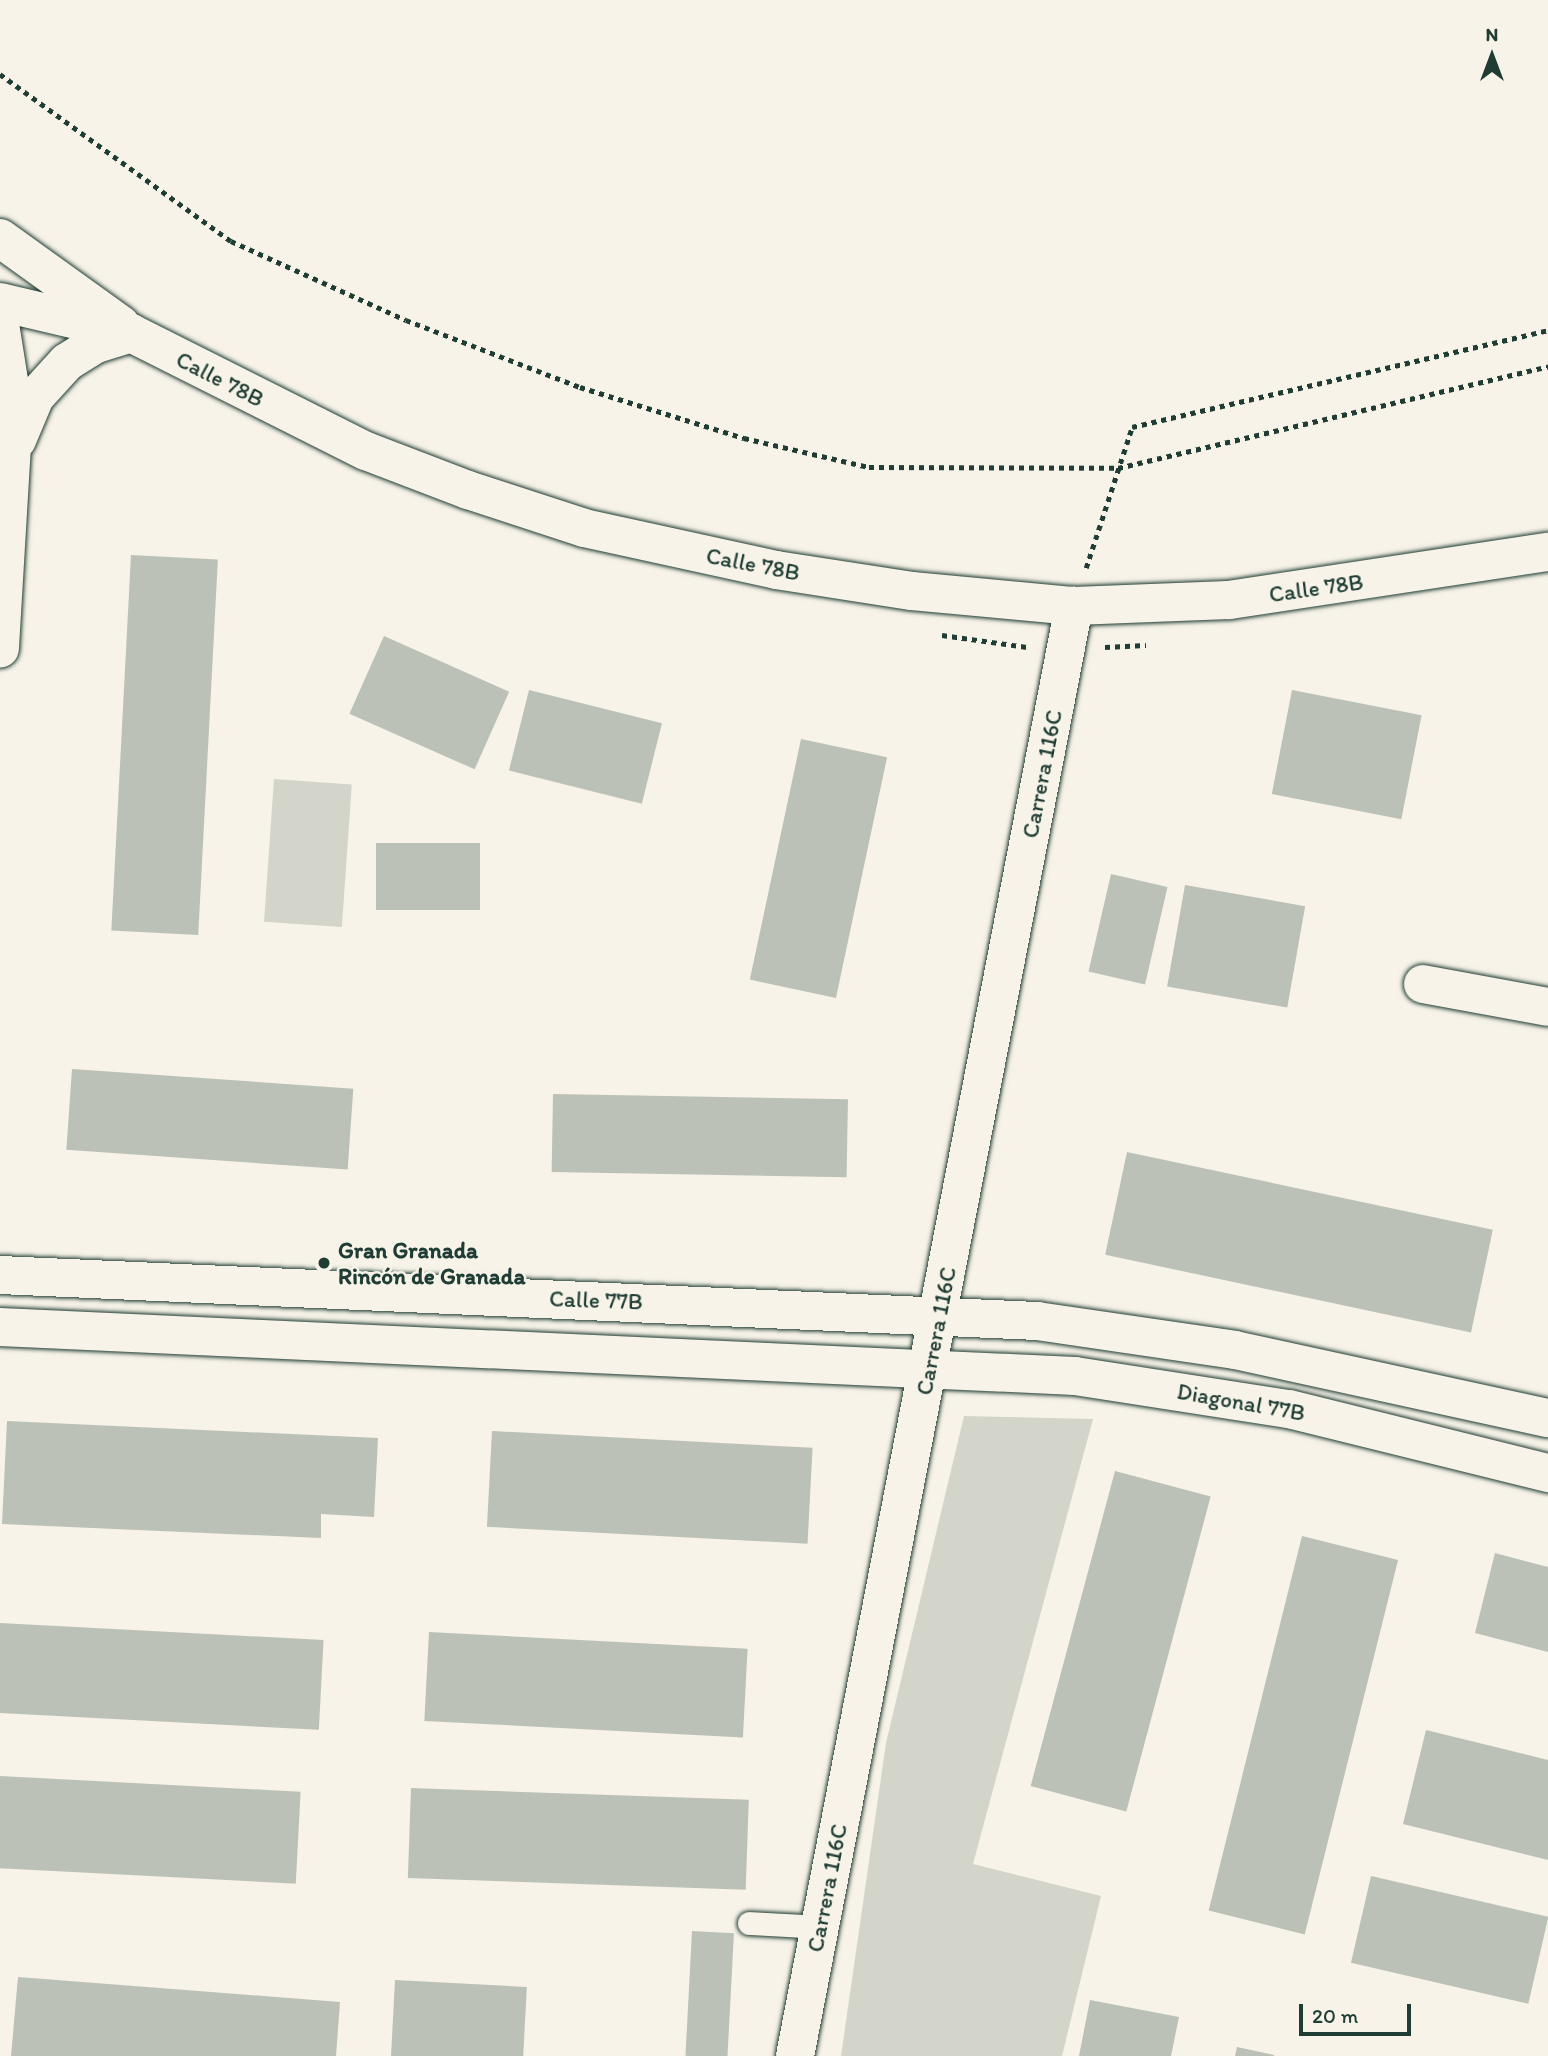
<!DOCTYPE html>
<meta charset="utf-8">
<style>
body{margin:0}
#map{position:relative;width:1548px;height:2056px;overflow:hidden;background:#f7f3e8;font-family:Itim,sans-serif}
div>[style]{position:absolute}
.green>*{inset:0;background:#d3d5ca;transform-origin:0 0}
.building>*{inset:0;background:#bbc1b6;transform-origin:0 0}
.path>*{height:4.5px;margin-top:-2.25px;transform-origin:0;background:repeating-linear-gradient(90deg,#1f3d34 0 5px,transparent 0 10px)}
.roads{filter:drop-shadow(0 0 2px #1f3d34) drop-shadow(0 0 2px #1f3d34)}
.service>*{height:23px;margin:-11.5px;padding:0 11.5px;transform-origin:11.5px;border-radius:11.5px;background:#f7f3e8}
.minor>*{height:38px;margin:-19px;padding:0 19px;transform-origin:19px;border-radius:19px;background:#f7f3e8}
.tertiary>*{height:38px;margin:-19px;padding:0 19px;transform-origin:19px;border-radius:19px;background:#f7f3e8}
.dots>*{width:19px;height:19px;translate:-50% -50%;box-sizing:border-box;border:4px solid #f7f3e8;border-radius:50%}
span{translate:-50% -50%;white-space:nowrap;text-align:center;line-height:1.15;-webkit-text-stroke:5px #f7f3e8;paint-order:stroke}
.street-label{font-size:23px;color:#1f3d34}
.poi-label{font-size:23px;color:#1f3d34;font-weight:700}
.left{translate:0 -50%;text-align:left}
.north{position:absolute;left:1457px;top:21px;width:70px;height:70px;-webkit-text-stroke:5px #f7f3e8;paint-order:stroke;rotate:0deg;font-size:19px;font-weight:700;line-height:28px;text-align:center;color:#1f3d34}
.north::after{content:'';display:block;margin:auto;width:24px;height:32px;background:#1f3d34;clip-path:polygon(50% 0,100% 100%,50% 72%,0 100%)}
.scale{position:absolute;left:1299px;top:2004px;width:112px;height:32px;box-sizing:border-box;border:4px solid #1f3d34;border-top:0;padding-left:9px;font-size:21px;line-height:24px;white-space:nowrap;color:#1f3d34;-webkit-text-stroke:5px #f7f3e8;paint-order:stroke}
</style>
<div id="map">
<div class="green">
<div style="left:274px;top:779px;width:78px;height:143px;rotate:4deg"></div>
<div style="clip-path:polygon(964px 1416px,1093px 1419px,973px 1864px,1101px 1896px,1062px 2056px,841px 2056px,886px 1743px)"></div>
</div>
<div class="building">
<div style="left:131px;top:555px;width:87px;height:376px;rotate:3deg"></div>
<div style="left:384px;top:636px;width:137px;height:85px;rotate:24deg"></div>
<div style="left:529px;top:690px;width:137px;height:83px;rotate:14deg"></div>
<div style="left:1292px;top:690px;width:132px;height:106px;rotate:11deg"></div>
<div style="left:801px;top:739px;width:88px;height:246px;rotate:12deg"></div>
<div style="left:376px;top:843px;width:104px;height:67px"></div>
<div style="left:1111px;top:874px;width:58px;height:100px;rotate:13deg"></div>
<div style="left:1185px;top:885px;width:122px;height:103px;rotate:10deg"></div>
<div style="left:72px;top:1069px;width:282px;height:81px;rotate:4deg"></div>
<div style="left:553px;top:1094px;width:295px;height:78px;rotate:1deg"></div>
<div style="left:1127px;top:1152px;width:374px;height:105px;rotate:12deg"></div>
<div style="clip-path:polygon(7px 1421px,378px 1438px,374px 1517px,321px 1514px,321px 1538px,2px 1524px)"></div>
<div style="left:492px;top:1431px;width:321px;height:96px;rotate:3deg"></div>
<div style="left:1115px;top:1471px;width:99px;height:326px;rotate:15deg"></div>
<div style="left:1302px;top:1536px;width:99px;height:386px;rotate:14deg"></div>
<div style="clip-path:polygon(1495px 1553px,1548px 1567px,1548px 1652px,1475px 1633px)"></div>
<div style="left:0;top:1623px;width:324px;height:90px;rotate:3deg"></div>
<div style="left:429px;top:1632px;width:319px;height:89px;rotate:3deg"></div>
<div style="clip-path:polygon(1426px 1730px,1548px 1760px,1548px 1860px,1403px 1824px)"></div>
<div style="left:0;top:1776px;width:301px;height:92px;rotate:3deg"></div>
<div style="left:411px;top:1788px;width:338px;height:90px;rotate:2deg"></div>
<div style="left:1371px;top:1876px;width:182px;height:89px;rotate:13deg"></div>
<div style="left:692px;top:1931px;width:42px;height:125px;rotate:3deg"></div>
<div style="clip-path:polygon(18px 1977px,340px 2002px,336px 2056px,11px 2056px)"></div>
<div style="left:395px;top:1980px;width:132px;height:76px;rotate:3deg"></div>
<div style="clip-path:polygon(1090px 2000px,1179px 2017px,1171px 2056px,1079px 2056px)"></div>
<div style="clip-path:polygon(1237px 2047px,1274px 2055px,1274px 2056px,1235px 2056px)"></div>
</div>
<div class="path">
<div style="left:0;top:74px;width:285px;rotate:35.9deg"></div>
<div style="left:231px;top:241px;width:192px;rotate:24.3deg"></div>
<div style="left:406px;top:320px;width:186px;rotate:21.1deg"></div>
<div style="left:580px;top:387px;width:172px;rotate:17.3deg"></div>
<div style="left:744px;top:438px;width:128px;rotate:13.1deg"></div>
<div style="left:869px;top:467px;width:249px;rotate:0.2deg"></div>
<div style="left:1118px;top:468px;width:442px;rotate:-13.3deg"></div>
<div style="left:1086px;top:568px;width:148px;rotate:-71.9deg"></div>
<div style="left:1132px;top:427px;width:427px;rotate:-13.1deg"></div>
<div style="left:942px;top:635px;width:86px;rotate:8deg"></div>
<div style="left:1105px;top:647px;width:41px;rotate:-2.8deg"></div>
</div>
<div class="roads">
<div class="service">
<div style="left:749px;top:1923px;width:71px;rotate:3.2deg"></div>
</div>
<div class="minor">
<div style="left:0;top:238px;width:149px;rotate:35.7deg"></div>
<div style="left:0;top:302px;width:135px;rotate:13.3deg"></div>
<div style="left:131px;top:333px;width:263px;rotate:26.7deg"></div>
<div style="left:366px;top:451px;width:109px;rotate:20.9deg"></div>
<div style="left:468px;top:490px;width:122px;rotate:18.1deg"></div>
<div style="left:584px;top:528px;width:197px;rotate:12.3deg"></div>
<div style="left:776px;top:570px;width:138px;rotate:8.8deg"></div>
<div style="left:912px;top:591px;width:163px;rotate:5.3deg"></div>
<div style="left:1074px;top:606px;width:155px;rotate:-2.2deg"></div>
<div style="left:1229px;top:600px;width:323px;rotate:-8.6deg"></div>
<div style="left:0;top:324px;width:88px;rotate:80.9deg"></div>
<div style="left:14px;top:411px;width:238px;rotate:93.4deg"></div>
<div style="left:17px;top:440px;width:47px;rotate:-67.3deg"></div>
<div style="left:35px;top:397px;width:47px;rotate:-47.6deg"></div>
<div style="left:67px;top:362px;width:34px;rotate:-32deg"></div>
<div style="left:96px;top:344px;width:37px;rotate:-17deg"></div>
<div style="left:1423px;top:984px;width:127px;rotate:10.4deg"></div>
<div style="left:795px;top:2056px;width:1477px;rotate:-79.11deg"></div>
</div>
<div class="tertiary">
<div style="left:0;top:1275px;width:1038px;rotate:2.54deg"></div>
<div style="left:1037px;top:1321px;width:200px;rotate:8.3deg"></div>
<div style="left:1235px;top:1350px;width:320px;rotate:12.3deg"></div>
<div style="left:0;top:1327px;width:1076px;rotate:2.61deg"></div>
<div style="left:1075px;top:1376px;width:217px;rotate:8.8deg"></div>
<div style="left:1289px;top:1409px;width:267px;rotate:13.9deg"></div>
</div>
</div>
<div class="dots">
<div style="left:324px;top:1263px;background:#1f3d34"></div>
</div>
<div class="street-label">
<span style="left:220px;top:379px;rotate:27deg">Calle 78B</span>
<span style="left:753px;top:564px;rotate:11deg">Calle 78B</span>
<span style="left:1316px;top:588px;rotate:-8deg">Calle 78B</span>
<span style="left:1042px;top:774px;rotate:-79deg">Carrera 116C</span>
<span style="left:596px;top:1300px;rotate:2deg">Calle 77B</span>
<span style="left:936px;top:1331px;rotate:-79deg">Carrera 116C</span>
<span style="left:1241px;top:1402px;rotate:10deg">Diagonal 77B</span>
<span style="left:827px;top:1888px;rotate:-79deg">Carrera 116C</span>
</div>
<div class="poi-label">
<span class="left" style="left:338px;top:1263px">Gran Granada<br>Rincón de Granada</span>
</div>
<div class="north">N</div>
<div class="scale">20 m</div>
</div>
